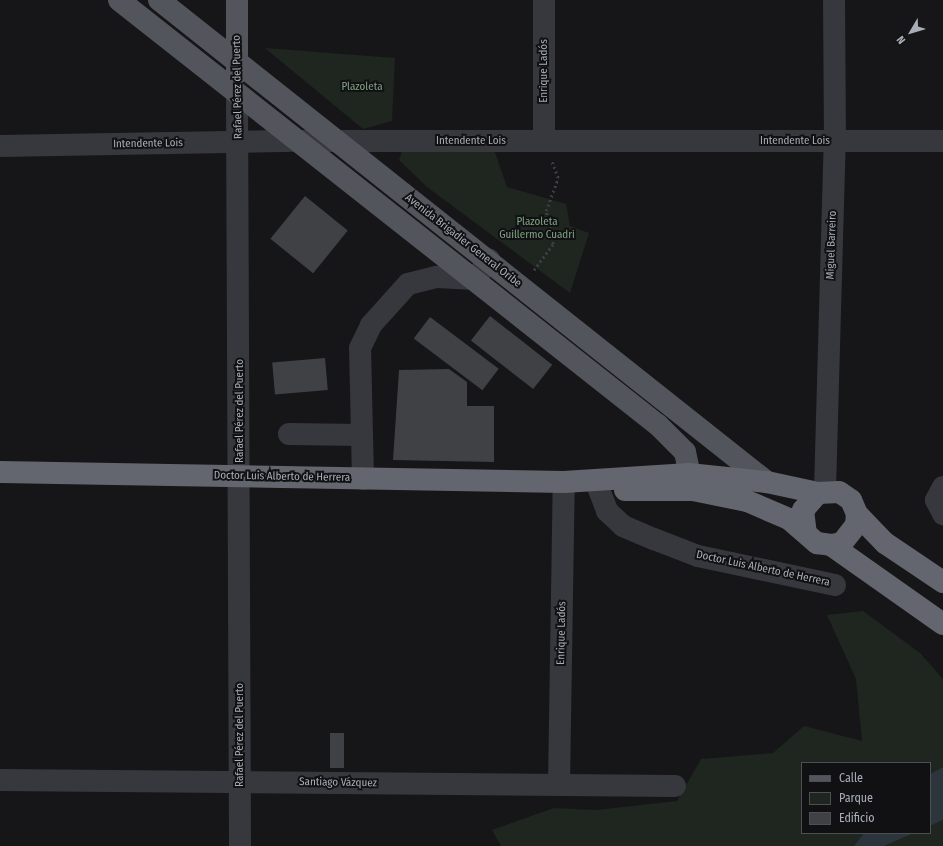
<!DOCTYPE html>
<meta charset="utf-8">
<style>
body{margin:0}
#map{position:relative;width:943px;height:846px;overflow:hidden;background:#161618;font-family:"Fira Sans Condensed",sans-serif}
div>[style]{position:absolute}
.green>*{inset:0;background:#1e261f}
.water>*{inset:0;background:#2c353c}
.building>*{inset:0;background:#404145;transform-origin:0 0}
.path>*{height:2.5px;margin-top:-1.25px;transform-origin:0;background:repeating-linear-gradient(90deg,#3d3f44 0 2px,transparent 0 5px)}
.minor>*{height:22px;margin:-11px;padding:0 11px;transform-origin:11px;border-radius:11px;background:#37383d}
.major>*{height:22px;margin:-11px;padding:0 11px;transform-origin:11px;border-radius:11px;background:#53555c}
.highway>*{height:22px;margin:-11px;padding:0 11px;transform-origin:11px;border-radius:11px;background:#63666e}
span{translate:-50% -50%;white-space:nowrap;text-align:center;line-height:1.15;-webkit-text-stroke:4px #111113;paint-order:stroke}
.street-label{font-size:11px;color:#a8adb8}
.park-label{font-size:11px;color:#7fa381}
.legend{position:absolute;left:801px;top:762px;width:130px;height:72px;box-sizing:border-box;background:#111113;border:1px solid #4d4f55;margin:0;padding:5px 7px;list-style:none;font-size:12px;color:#a8adb8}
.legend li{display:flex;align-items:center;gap:8px;height:20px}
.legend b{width:20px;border:1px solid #4d4f55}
.north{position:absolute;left:891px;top:12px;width:40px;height:40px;-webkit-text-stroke:3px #111113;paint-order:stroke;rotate:232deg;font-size:11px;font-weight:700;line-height:16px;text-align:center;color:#a8adb8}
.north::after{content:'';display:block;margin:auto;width:14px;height:18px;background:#a8adb8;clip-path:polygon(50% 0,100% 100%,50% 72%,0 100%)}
</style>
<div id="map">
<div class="green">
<div style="clip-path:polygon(265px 48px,395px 58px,392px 121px,363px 129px)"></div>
<div style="clip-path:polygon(493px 147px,507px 187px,566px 204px,570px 226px,589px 233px,570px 293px,427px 187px,399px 160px,402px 151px)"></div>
<div style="clip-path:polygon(863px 611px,920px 653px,943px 679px,943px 767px,930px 774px,930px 763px,802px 763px,802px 833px,864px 833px,854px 846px,501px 846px,492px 830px,554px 808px,596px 810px,677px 801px,701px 759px,773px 753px,804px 726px,862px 741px,856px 679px,827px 615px)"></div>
<div style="clip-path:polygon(943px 820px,943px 846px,884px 846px,914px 833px,930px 833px,930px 826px)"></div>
</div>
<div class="water">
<div style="clip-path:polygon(943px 767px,943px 820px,930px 826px,930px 774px)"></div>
<div style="clip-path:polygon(864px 833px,914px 833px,884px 846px,854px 846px)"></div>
</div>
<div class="building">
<div style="left:305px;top:196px;width:55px;height:55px;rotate:39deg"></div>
<div style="left:490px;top:316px;width:79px;height:31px;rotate:38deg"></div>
<div style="left:430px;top:317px;width:86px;height:27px;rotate:37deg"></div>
<div style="left:325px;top:358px;width:32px;height:53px;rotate:85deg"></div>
<div style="clip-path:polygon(449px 369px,467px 382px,467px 406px,494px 406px,494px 462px,393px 460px,399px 370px)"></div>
<div style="left:330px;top:733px;width:14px;height:35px"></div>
</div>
<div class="path">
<div style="left:534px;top:270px;width:32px;rotate:-54deg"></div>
<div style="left:553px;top:244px;width:34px;rotate:-102deg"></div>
<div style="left:546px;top:211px;width:35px;rotate:-70deg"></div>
<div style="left:558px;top:178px;width:17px;rotate:-111deg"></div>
</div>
<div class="minor">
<div style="left:544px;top:0;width:141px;rotate:90deg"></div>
<div style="left:237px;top:94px;width:752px;rotate:89.77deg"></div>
<div style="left:0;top:146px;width:297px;rotate:-1deg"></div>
<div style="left:297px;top:141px;width:646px"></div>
<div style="left:289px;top:434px;width:73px;rotate:0.8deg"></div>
<div style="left:363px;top:479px;width:131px;rotate:-91.3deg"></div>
<div style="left:360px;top:348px;width:25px;rotate:-64deg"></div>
<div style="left:371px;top:325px;width:55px;rotate:-47.9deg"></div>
<div style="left:408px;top:284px;width:30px;rotate:-14deg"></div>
<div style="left:437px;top:277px;width:38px;rotate:3deg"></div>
<div style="left:475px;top:279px;width:24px;rotate:-54deg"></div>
<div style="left:598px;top:487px;width:26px;rotate:69deg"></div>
<div style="left:607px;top:511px;width:22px;rotate:43deg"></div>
<div style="left:623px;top:526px;width:34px;rotate:23deg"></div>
<div style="left:654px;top:539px;width:47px;rotate:21.1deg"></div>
<div style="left:698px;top:556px;width:140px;rotate:12deg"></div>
<div style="left:943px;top:487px;width:15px;rotate:118deg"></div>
<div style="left:936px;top:500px;width:16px;rotate:63deg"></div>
<div style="left:825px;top:490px;width:349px;rotate:-88.4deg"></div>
<div style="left:835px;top:141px;width:141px;rotate:-90.4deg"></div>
<div style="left:0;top:780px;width:675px;rotate:0.51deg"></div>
<div style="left:559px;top:785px;width:303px;rotate:-89.1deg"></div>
</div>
<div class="major">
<div style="left:119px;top:0;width:686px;rotate:38.26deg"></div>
<div style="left:658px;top:425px;width:38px;rotate:45deg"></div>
<div style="left:685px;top:452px;width:39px;rotate:78deg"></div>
<div style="left:159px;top:0;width:776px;rotate:38.41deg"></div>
<div style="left:237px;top:0;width:73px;rotate:90deg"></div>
</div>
<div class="highway">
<div style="left:0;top:472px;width:564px;rotate:1.02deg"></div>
<div style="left:564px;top:482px;width:125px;rotate:-3.7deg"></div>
<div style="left:689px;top:474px;width:78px;rotate:5.9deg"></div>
<div style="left:767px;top:482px;width:52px;rotate:12.2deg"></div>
<div style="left:625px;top:490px;width:68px"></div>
<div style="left:693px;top:490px;width:55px;rotate:11.5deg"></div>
<div style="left:747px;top:501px;width:46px;rotate:23.2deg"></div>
<div style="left:789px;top:519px;width:37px;rotate:41deg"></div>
<div style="left:817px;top:543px;width:14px;rotate:8deg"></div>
<div style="left:831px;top:545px;width:11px;rotate:-10deg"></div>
<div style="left:842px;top:543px;width:23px;rotate:-52deg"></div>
<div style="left:856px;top:525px;width:11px;rotate:-85deg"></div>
<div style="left:857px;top:514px;width:15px;rotate:-113deg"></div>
<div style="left:851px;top:500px;width:14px;rotate:-146deg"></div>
<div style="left:839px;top:492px;width:21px;rotate:177deg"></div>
<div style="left:818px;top:493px;width:23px;rotate:131deg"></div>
<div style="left:803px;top:510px;width:23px;rotate:83deg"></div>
<div style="left:857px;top:514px;width:40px;rotate:46deg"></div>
<div style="left:885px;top:543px;width:70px;rotate:33.9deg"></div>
<div style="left:831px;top:545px;width:137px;rotate:35.2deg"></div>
</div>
<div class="street-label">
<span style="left:544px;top:71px;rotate:-90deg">Enrique Ladós</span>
<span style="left:238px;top:87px;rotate:-91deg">Rafael Pérez del Puerto</span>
<span style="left:471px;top:141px">Intendente Lois</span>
<span style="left:795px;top:141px">Intendente Lois</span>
<span style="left:148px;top:144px;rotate:-1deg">Intendente Lois</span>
<span style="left:463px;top:241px;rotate:38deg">Avenida Brigadier General Oribe</span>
<span style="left:832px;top:245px;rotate:-88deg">Miguel Barreiro</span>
<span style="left:240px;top:411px;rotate:-90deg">Rafael Pérez del Puerto</span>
<span style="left:282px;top:477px;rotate:1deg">Doctor Luis Alberto de Herrera</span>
<span style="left:763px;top:569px;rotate:12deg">Doctor Luis Alberto de Herrera</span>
<span style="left:562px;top:633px;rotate:-89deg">Enrique Ladós</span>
<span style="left:240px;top:735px;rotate:-90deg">Rafael Pérez del Puerto</span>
<span style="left:338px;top:783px;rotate:1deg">Santiago Vázquez</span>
</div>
<div class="park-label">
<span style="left:362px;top:87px">Plazoleta</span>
<span style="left:537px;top:229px">Plazoleta<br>Guillermo Cuadri</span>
</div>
<ul class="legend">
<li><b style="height:5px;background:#53555c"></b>Calle</li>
<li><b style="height:11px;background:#1e261f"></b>Parque</li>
<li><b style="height:11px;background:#404145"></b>Edificio</li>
</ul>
<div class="north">N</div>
</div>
